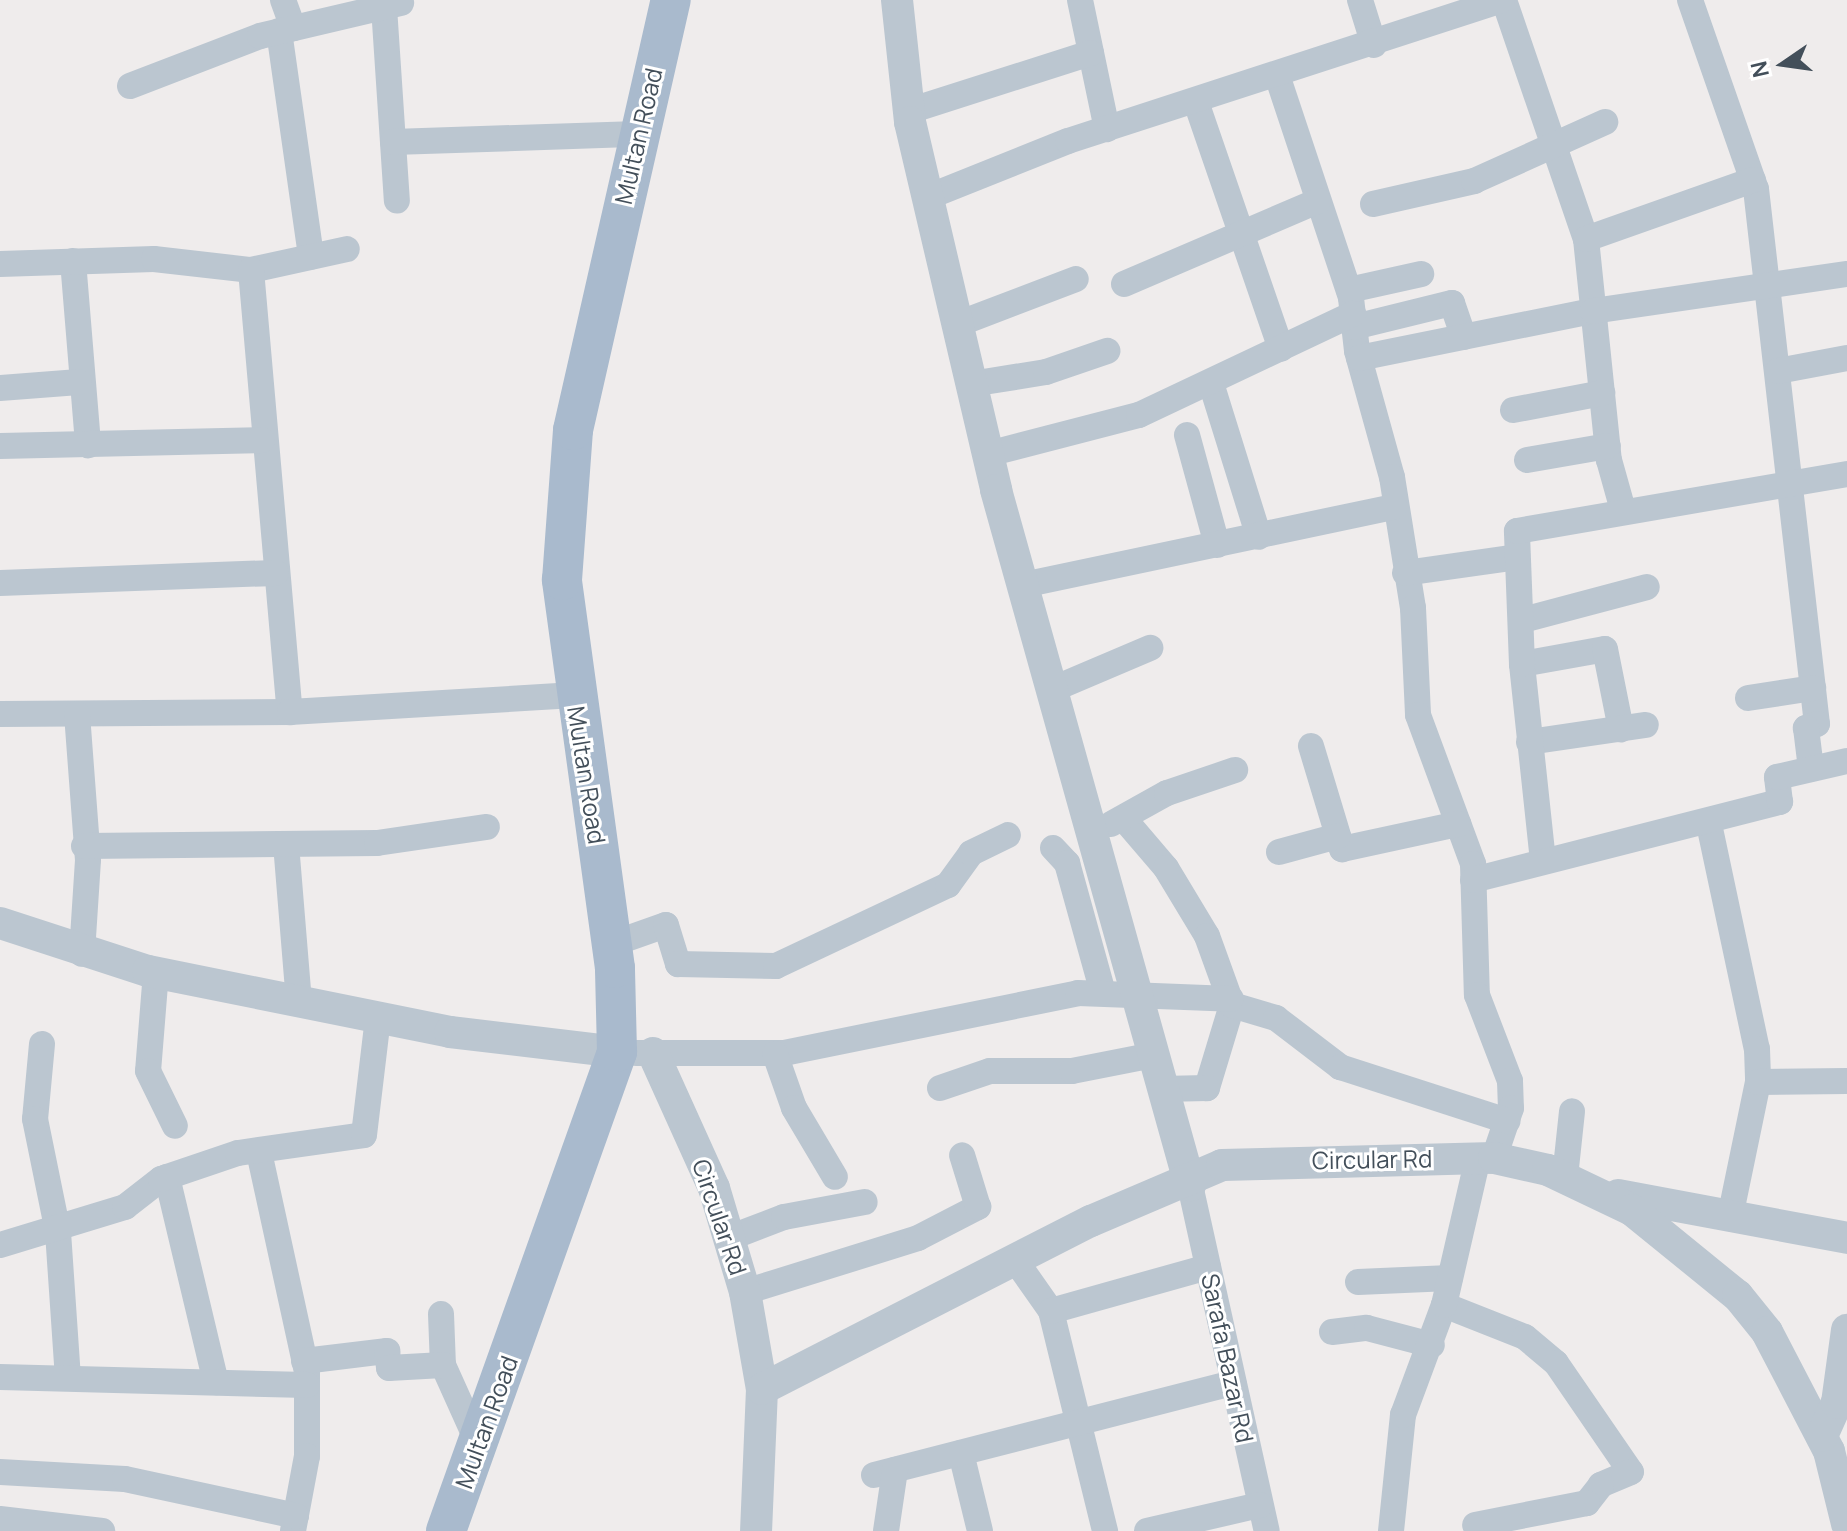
<!DOCTYPE html>
<style>
body{margin:0}
#map{position:relative;width:1847px;height:1531px;overflow:hidden;background:#efecec;font-family:Manrope,sans-serif}
div>[style]{position:absolute}
.minor>*{height:26px;margin:-13px;padding:0 13px;transform-origin:13px;border-radius:13px;background:#bbc6d0}
.tertiary>*{height:32px;margin:-16px;padding:0 16px;transform-origin:16px;border-radius:16px;background:#bbc6d0}
.primary>*{height:40px;margin:-20px;padding:0 20px;transform-origin:20px;border-radius:20px;background:#a9bacd}
span{translate:-50% -50%;white-space:nowrap;text-align:center;line-height:1.15;-webkit-text-stroke:6px #fff;paint-order:stroke}
.street-label{font-size:24px;color:#434f5a}
.north{position:absolute;left:1743px;top:24px;width:80px;height:80px;-webkit-text-stroke:6px #fff;paint-order:stroke;rotate:257deg;font-size:22px;font-weight:700;line-height:32px;text-align:center;color:#434f5a}
.north::after{content:'';display:block;margin:auto;width:28px;height:36px;background:#434f5a;clip-path:polygon(50% 0,100% 100%,50% 72%,0 100%)}
</style>
<div id="map">
<div class="minor">
<div style="left:283px;top:0;width:30px;rotate:70deg"></div>
<div style="left:1080px;top:0;width:132px;rotate:78.2deg"></div>
<div style="left:1360px;top:0;width:47px;rotate:72.7deg"></div>
<div style="left:1504px;top:0;width:253px;rotate:71.1deg"></div>
<div style="left:1586px;top:239px;width:222px;rotate:84.1deg"></div>
<div style="left:1609px;top:460px;width:52px;rotate:74.4deg"></div>
<div style="left:1690px;top:0;width:200px;rotate:70.8deg"></div>
<div style="left:1756px;top:189px;width:538px;rotate:83.5deg"></div>
<div style="left:1817px;top:724px;width:12px;rotate:160deg"></div>
<div style="left:1806px;top:728px;width:41px;rotate:83deg"></div>
<div style="left:384px;top:7px;width:194px;rotate:86.2deg"></div>
<div style="left:279px;top:31px;width:228px;rotate:81.9deg"></div>
<div style="left:1278px;top:78px;width:232px;rotate:71.6deg"></div>
<div style="left:1351px;top:298px;width:53px;rotate:83.5deg"></div>
<div style="left:1357px;top:351px;width:131px;rotate:74.5deg"></div>
<div style="left:1392px;top:477px;width:133px;rotate:80.9deg"></div>
<div style="left:1413px;top:608px;width:107px;rotate:87.3deg"></div>
<div style="left:1418px;top:715px;width:159px;rotate:69.7deg"></div>
<div style="left:1473px;top:864px;width:131px;rotate:88.3deg"></div>
<div style="left:1477px;top:995px;width:92px;rotate:69deg"></div>
<div style="left:1510px;top:1081px;width:27px;rotate:88deg"></div>
<div style="left:1511px;top:1108px;width:53px;rotate:108.8deg"></div>
<div style="left:130px;top:86px;width:139px;rotate:-21deg"></div>
<div style="left:260px;top:36px;width:145px;rotate:-13.2deg"></div>
<div style="left:1196px;top:102px;width:261px;rotate:71deg"></div>
<div style="left:909px;top:111px;width:191px;rotate:-17.7deg"></div>
<div style="left:393px;top:142px;width:245px;rotate:-1.9deg"></div>
<div style="left:928px;top:197px;width:151px;rotate:-21.8deg"></div>
<div style="left:1068px;top:141px;width:456px;rotate:-18deg"></div>
<div style="left:1373px;top:204px;width:104px;rotate:-12.8deg"></div>
<div style="left:1474px;top:181px;width:144px;rotate:-24.2deg"></div>
<div style="left:1586px;top:239px;width:177px;rotate:-19.5deg"></div>
<div style="left:73px;top:261px;width:185px;rotate:85.3deg"></div>
<div style="left:0;top:264px;width:154px;rotate:-1.9deg"></div>
<div style="left:154px;top:259px;width:98px;rotate:6.5deg"></div>
<div style="left:251px;top:270px;width:98px;rotate:-12.3deg"></div>
<div style="left:251px;top:270px;width:444px;rotate:85deg"></div>
<div style="left:1124px;top:284px;width:211px;rotate:-23.2deg"></div>
<div style="left:1349px;top:290px;width:74px;rotate:-12.5deg"></div>
<div style="left:958px;top:324px;width:126px;rotate:-20.9deg"></div>
<div style="left:1354px;top:327px;width:101px;rotate:-13.8deg"></div>
<div style="left:1452px;top:303px;width:36px;rotate:71deg"></div>
<div style="left:1359px;top:358px;width:239px;rotate:-11.4deg"></div>
<div style="left:1593px;top:311px;width:257px;rotate:-8.3deg"></div>
<div style="left:1778px;top:371px;width:70px;rotate:-10.7deg"></div>
<div style="left:1211px;top:383px;width:161px;rotate:72.7deg"></div>
<div style="left:971px;top:384px;width:76px;rotate:-9.1deg"></div>
<div style="left:1046px;top:372px;width:65px;rotate:-19deg"></div>
<div style="left:0;top:388px;width:79px;rotate:-4.3deg"></div>
<div style="left:1513px;top:410px;width:91px;rotate:-10.8deg"></div>
<div style="left:1187px;top:435px;width:114px;rotate:74.7deg"></div>
<div style="left:0;top:446px;width:262px;rotate:-1.3deg"></div>
<div style="left:988px;top:454px;width:156px;rotate:-14.5deg"></div>
<div style="left:1139px;top:415px;width:237px;rotate:-25.3deg"></div>
<div style="left:1527px;top:460px;width:82px;rotate:-9.8deg"></div>
<div style="left:1405px;top:573px;width:113px;rotate:-8.1deg"></div>
<div style="left:0;top:583px;width:276px;rotate:-2.1deg"></div>
<div style="left:1023px;top:585px;width:379px;rotate:-11.9deg"></div>
<div style="left:1523px;top:620px;width:128px;rotate:-14.9deg"></div>
<div style="left:1522px;top:664px;width:84px;rotate:-10.2deg"></div>
<div style="left:1605px;top:649px;width:82px;rotate:78.7deg"></div>
<div style="left:1051px;top:690px;width:108px;rotate:-23deg"></div>
<div style="left:1748px;top:698px;width:66px;rotate:-8.7deg"></div>
<div style="left:0;top:714px;width:290px;rotate:-0.4deg"></div>
<div style="left:290px;top:712px;width:285px;rotate:-3.4deg"></div>
<div style="left:77px;top:714px;width:146px;rotate:85.7deg"></div>
<div style="left:88px;top:860px;width:94px;rotate:93.7deg"></div>
<div style="left:1529px;top:742px;width:118px;rotate:-8.3deg"></div>
<div style="left:1311px;top:746px;width:108px;rotate:73.2deg"></div>
<div style="left:1342px;top:849px;width:119px;rotate:-12.2deg"></div>
<div style="left:1125px;top:820px;width:63px;rotate:49.5deg"></div>
<div style="left:1166px;top:868px;width:79px;rotate:58.9deg"></div>
<div style="left:1207px;top:936px;width:73px;rotate:70.1deg"></div>
<div style="left:1232px;top:1005px;width:87px;rotate:106.8deg"></div>
<div style="left:1207px;top:1088px;width:45px;rotate:178.7deg"></div>
<div style="left:1111px;top:824px;width:64px;rotate:-29deg"></div>
<div style="left:1167px;top:793px;width:72px;rotate:-18.7deg"></div>
<div style="left:1709px;top:824px;width:230px;rotate:78deg"></div>
<div style="left:1757px;top:1049px;width:33px;rotate:88deg"></div>
<div style="left:1758px;top:1082px;width:138px;rotate:101.7deg"></div>
<div style="left:286px;top:844px;width:158px;rotate:85.3deg"></div>
<div style="left:84px;top:846px;width:293px;rotate:-0.6deg"></div>
<div style="left:377px;top:843px;width:111px;rotate:-8.3deg"></div>
<div style="left:1053px;top:848px;width:21px;rotate:47deg"></div>
<div style="left:1067px;top:863px;width:135px;rotate:74.5deg"></div>
<div style="left:1279px;top:852px;width:61px;rotate:-15.2deg"></div>
<div style="left:1543px;top:861px;width:198px;rotate:-96.1deg"></div>
<div style="left:1522px;top:664px;width:133px;rotate:-92.2deg"></div>
<div style="left:1517px;top:531px;width:335px;rotate:-9.8deg"></div>
<div style="left:1473px;top:880px;width:317px;rotate:-14.3deg"></div>
<div style="left:1780px;top:802px;width:25px;rotate:-97deg"></div>
<div style="left:1777px;top:777px;width:72px;rotate:-12.9deg"></div>
<div style="left:612px;top:944px;width:57px;rotate:-19.4deg"></div>
<div style="left:666px;top:925px;width:41px;rotate:72.9deg"></div>
<div style="left:678px;top:964px;width:98px;rotate:1.2deg"></div>
<div style="left:776px;top:966px;width:190px;rotate:-25.2deg"></div>
<div style="left:948px;top:885px;width:39px;rotate:-54deg"></div>
<div style="left:971px;top:853px;width:41px;rotate:-25.9deg"></div>
<div style="left:156px;top:972px;width:99px;rotate:94.6deg"></div>
<div style="left:148px;top:1071px;width:61px;rotate:63.9deg"></div>
<div style="left:1232px;top:1005px;width:46px;rotate:16.5deg"></div>
<div style="left:1276px;top:1018px;width:81px;rotate:37.4deg"></div>
<div style="left:1340px;top:1067px;width:176px;rotate:17.9deg"></div>
<div style="left:42px;top:1044px;width:75px;rotate:95.3deg"></div>
<div style="left:35px;top:1119px;width:115px;rotate:78.5deg"></div>
<div style="left:58px;top:1232px;width:146px;rotate:86.1deg"></div>
<div style="left:636px;top:1053px;width:148px"></div>
<div style="left:784px;top:1053px;width:300px;rotate:-11.5deg"></div>
<div style="left:1078px;top:993px;width:153px;rotate:2.2deg"></div>
<div style="left:775px;top:1054px;width:57px;rotate:70.6deg"></div>
<div style="left:794px;top:1108px;width:80px;rotate:59.3deg"></div>
<div style="left:1758px;top:1082px;width:89px;rotate:-0.6deg"></div>
<div style="left:940px;top:1088px;width:53px;rotate:-18.8deg"></div>
<div style="left:990px;top:1071px;width:82px"></div>
<div style="left:1072px;top:1071px;width:83px;rotate:-11.2deg"></div>
<div style="left:259px;top:1152px;width:225px;rotate:77.7deg"></div>
<div style="left:307px;top:1372px;width:84px;rotate:90deg"></div>
<div style="left:307px;top:1456px;width:76px;rotate:100.6deg"></div>
<div style="left:167px;top:1177px;width:211px;rotate:76.6deg"></div>
<div style="left:1565px;top:1177px;width:66px;rotate:-83.9deg"></div>
<div style="left:1190px;top:1185px;width:354px;rotate:77.5deg"></div>
<div style="left:729px;top:1238px;width:59px;rotate:-20.9deg"></div>
<div style="left:784px;top:1217px;width:82px;rotate:-10.5deg"></div>
<div style="left:0;top:1245px;width:131px;rotate:-16.9deg"></div>
<div style="left:125px;top:1207px;width:46px;rotate:-37.9deg"></div>
<div style="left:161px;top:1179px;width:81px;rotate:-18.7deg"></div>
<div style="left:238px;top:1153px;width:127px;rotate:-8.1deg"></div>
<div style="left:364px;top:1135px;width:119px;rotate:-83.2deg"></div>
<div style="left:1018px;top:1264px;width:57px;rotate:54.9deg"></div>
<div style="left:1051px;top:1311px;width:227px;rotate:76.2deg"></div>
<div style="left:1358px;top:1282px;width:92px;rotate:-2.5deg"></div>
<div style="left:745px;top:1292px;width:181px;rotate:-17.3deg"></div>
<div style="left:918px;top:1238px;width:68px;rotate:-27.3deg"></div>
<div style="left:978px;top:1207px;width:54px;rotate:-107.1deg"></div>
<div style="left:1444px;top:1305px;width:87px;rotate:21.6deg"></div>
<div style="left:1525px;top:1337px;width:40px;rotate:40deg"></div>
<div style="left:1556px;top:1363px;width:132px;rotate:55.5deg"></div>
<div style="left:1631px;top:1472px;width:33px;rotate:157deg"></div>
<div style="left:1601px;top:1485px;width:23px;rotate:128deg"></div>
<div style="left:1587px;top:1503px;width:114px;rotate:168.9deg"></div>
<div style="left:1051px;top:1311px;width:163px;rotate:-15.7deg"></div>
<div style="left:441px;top:1314px;width:51px;rotate:87.8deg"></div>
<div style="left:443px;top:1365px;width:85px;rotate:65.8deg"></div>
<div style="left:1332px;top:1332px;width:35px;rotate:-7deg"></div>
<div style="left:1367px;top:1328px;width:67px;rotate:14.7deg"></div>
<div style="left:304px;top:1361px;width:84px;rotate:-6.9deg"></div>
<div style="left:387px;top:1351px;width:17px;rotate:83deg"></div>
<div style="left:389px;top:1368px;width:54px;rotate:-3.2deg"></div>
<div style="left:0;top:1377px;width:307px;rotate:1.5deg"></div>
<div style="left:961px;top:1453px;width:80px;rotate:76.3deg"></div>
<div style="left:0;top:1472px;width:125px;rotate:3.2deg"></div>
<div style="left:125px;top:1479px;width:175px;rotate:12.2deg"></div>
<div style="left:874px;top:1475px;width:371px;rotate:-14.4deg"></div>
<div style="left:0;top:1519px;width:103px;rotate:6.7deg"></div>
<div style="left:886px;top:1531px;width:62px;rotate:-81.6deg"></div>
<div style="left:1147px;top:1531px;width:116px;rotate:-13deg"></div>
<div style="left:1391px;top:1531px;width:117px;rotate:-84.1deg"></div>
<div style="left:1403px;top:1415px;width:117px;rotate:-69.6deg"></div>
<div style="left:1444px;top:1305px;width:151px;rotate:-77deg"></div>
</div>
<div class="tertiary">
<div style="left:897px;top:0;width:123px;rotate:83.9deg"></div>
<div style="left:910px;top:122px;width:378px;rotate:76.8deg"></div>
<div style="left:996px;top:490px;width:722px;rotate:74.4deg"></div>
<div style="left:0;top:923px;width:156px;rotate:18deg"></div>
<div style="left:148px;top:971px;width:308px;rotate:11.4deg"></div>
<div style="left:450px;top:1032px;width:168px;rotate:6.8deg"></div>
<div style="left:653px;top:1053px;width:148px;rotate:65.7deg"></div>
<div style="left:714px;top:1188px;width:109px;rotate:73.4deg"></div>
<div style="left:745px;top:1292px;width:98px;rotate:80.1deg"></div>
<div style="left:762px;top:1389px;width:142px;rotate:92.4deg"></div>
<div style="left:1618px;top:1195px;width:233px;rotate:10.6deg"></div>
<div style="left:762px;top:1389px;width:369px;rotate:-27.1deg"></div>
<div style="left:1091px;top:1221px;width:142px;rotate:-23.1deg"></div>
<div style="left:1222px;top:1165px;width:272px;rotate:-1.5deg"></div>
<div style="left:1494px;top:1158px;width:55px;rotate:12.5deg"></div>
<div style="left:1548px;top:1170px;width:93px;rotate:25.5deg"></div>
<div style="left:1632px;top:1210px;width:136px;rotate:39.1deg"></div>
<div style="left:1738px;top:1296px;width:46px;rotate:51.1deg"></div>
<div style="left:1767px;top:1332px;width:134px;rotate:62.5deg"></div>
<div style="left:1829px;top:1451px;width:75px;rotate:76.1deg"></div>
<div style="left:1822px;top:1436px;width:36px;rotate:-66deg"></div>
<div style="left:1837px;top:1403px;width:74px;rotate:-82.2deg"></div>
</div>
<div class="primary">
<div style="left:446px;top:1531px;width:509px;rotate:-70.35deg"></div>
<div style="left:617px;top:1052px;width:84px;rotate:-91.4deg"></div>
<div style="left:615px;top:968px;width:392px;rotate:-97.8deg"></div>
<div style="left:562px;top:580px;width:150px;rotate:-85.8deg"></div>
<div style="left:573px;top:430px;width:441px;rotate:-77.2deg"></div>
</div>
<div class="street-label">
<span style="left:638px;top:136px;rotate:-77deg">Multan Road</span>
<span style="left:587px;top:775px;rotate:81deg">Multan Road</span>
<span style="left:1372px;top:1159px;rotate:-1deg">Circular Rd</span>
<span style="left:720px;top:1217px;rotate:71deg">Circular Rd</span>
<span style="left:1228px;top:1358px;rotate:78deg">Sarafa Bazar Rd</span>
<span style="left:486px;top:1422px;rotate:-70deg">Multan Road</span>
</div>
<div class="north">N</div>
</div>
